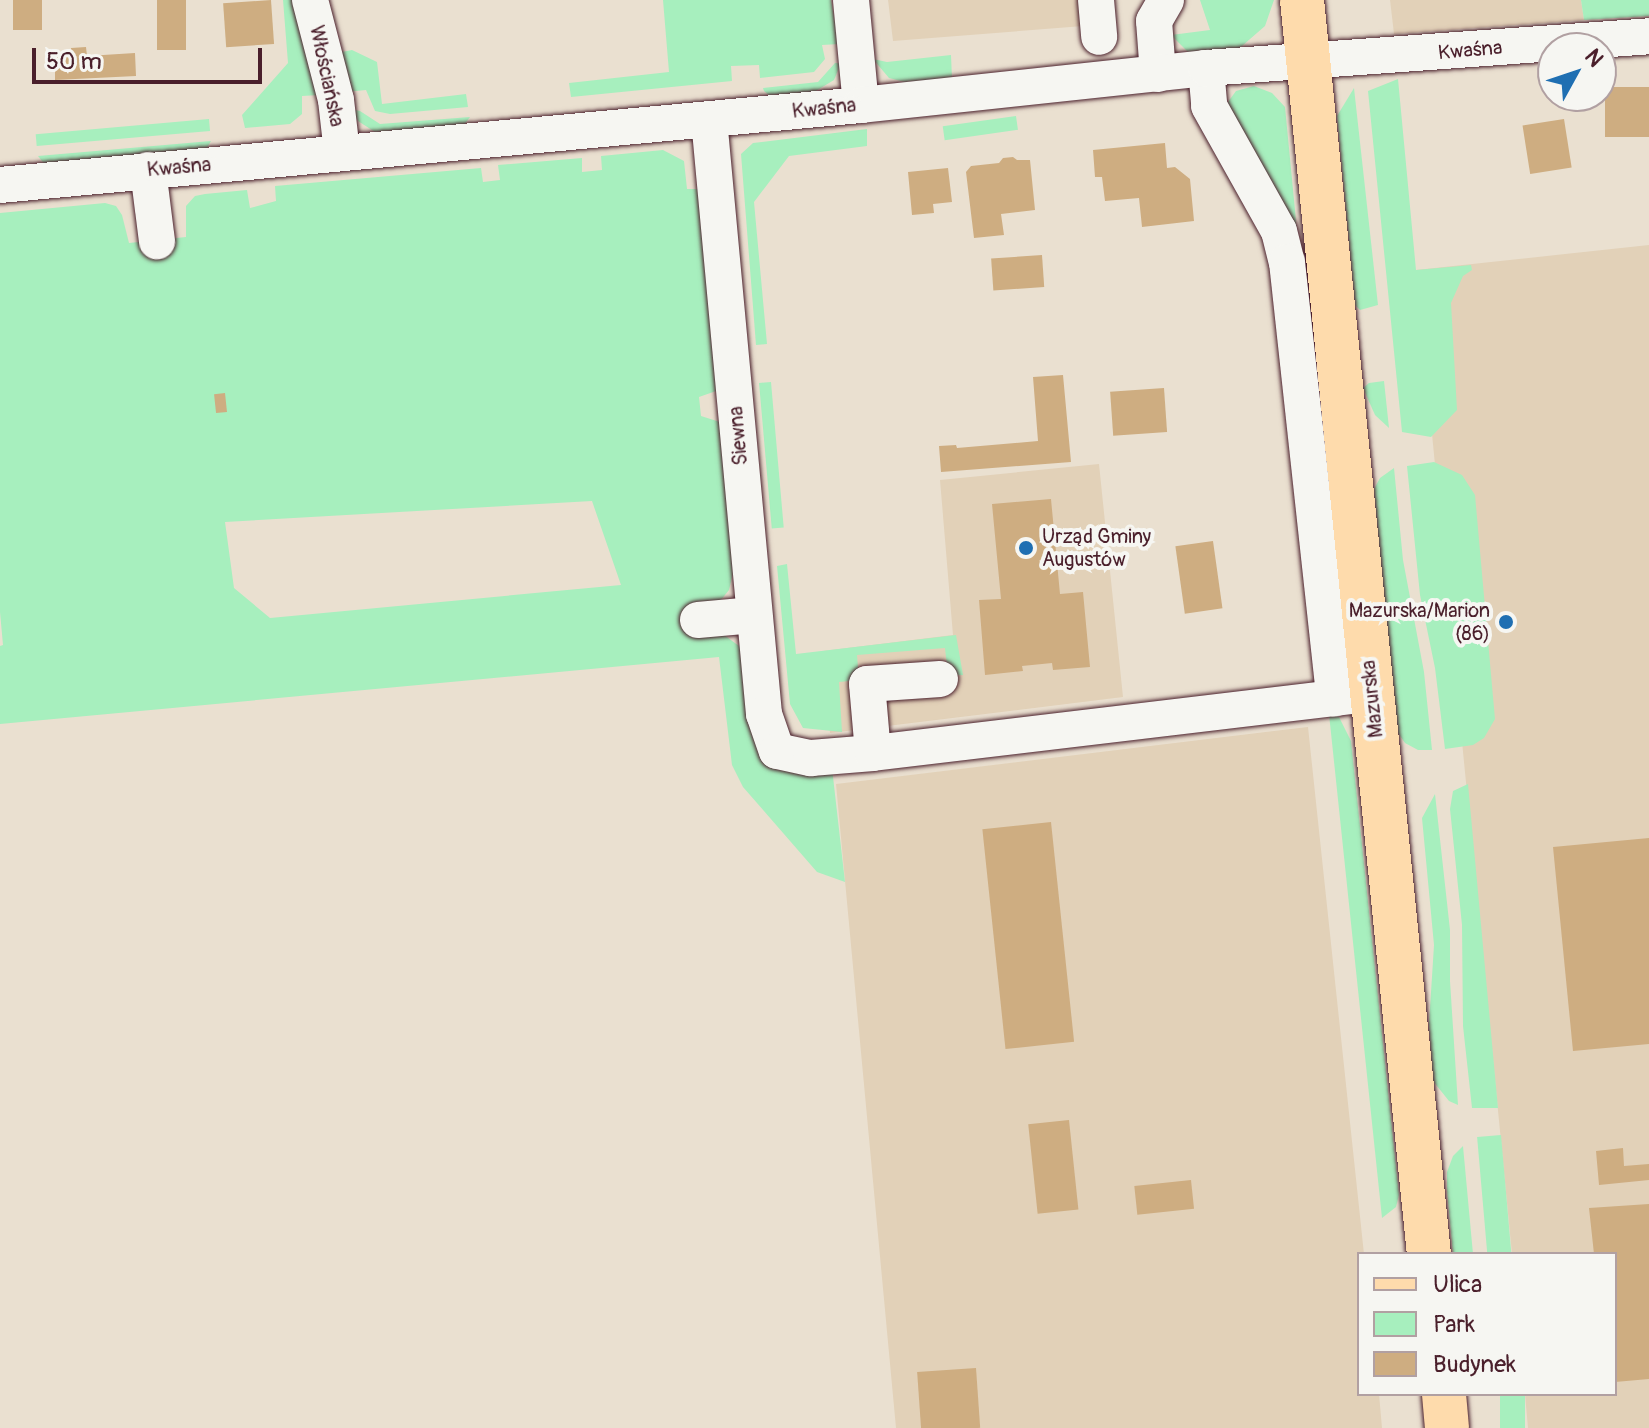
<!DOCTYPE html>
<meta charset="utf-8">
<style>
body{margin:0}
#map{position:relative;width:1649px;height:1428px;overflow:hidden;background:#eae0d0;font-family:Pangolin,sans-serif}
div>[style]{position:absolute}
.built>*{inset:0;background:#e2d1b8}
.green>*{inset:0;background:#a7efbe;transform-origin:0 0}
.building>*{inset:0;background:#cead81;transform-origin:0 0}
.roads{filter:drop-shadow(0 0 2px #4a1f2b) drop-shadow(0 0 2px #4a1f2b)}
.minor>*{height:36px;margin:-18px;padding:0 18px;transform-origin:18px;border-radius:18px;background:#f6f6f2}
.major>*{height:44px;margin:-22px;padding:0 22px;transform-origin:22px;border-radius:22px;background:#fedbac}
.dots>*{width:22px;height:22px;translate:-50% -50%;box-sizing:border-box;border:4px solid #f6f6f2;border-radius:50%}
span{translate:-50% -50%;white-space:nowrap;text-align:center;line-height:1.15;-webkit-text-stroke:8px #f6f6f2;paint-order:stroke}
.street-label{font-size:20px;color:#4a1f2b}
.poi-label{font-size:20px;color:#4a1f2b}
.left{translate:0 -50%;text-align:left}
.right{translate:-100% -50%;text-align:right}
.legend{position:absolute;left:1357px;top:1252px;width:260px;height:144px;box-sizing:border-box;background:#f6f6f2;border:2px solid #b1a0a2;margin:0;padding:10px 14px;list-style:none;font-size:24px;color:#4a1f2b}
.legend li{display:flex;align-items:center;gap:16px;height:40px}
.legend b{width:40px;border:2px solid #b1a0a2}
.north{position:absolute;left:1537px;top:32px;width:80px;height:80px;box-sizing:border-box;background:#f6f6f2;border:2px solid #b1a0a2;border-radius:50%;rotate:50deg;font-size:22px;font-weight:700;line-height:32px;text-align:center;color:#4a1f2b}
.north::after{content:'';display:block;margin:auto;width:28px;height:36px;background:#1f6fb2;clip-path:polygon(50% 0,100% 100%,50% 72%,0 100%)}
.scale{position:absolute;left:32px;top:48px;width:230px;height:36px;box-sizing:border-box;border:4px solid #4a1f2b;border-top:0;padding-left:10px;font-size:24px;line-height:28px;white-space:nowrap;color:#4a1f2b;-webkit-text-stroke:6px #f6f6f2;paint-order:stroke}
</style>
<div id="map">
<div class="built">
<div style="clip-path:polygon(888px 0,1107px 0,1109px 24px,893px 41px)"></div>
<div style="clip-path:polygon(1390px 0,1581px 0,1584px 20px,1394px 34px)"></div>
<div style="clip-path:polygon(1649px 245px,1649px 1428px,1528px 1428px,1525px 1394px,1615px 1394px,1615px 1254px,1512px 1254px,1416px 270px)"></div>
<div style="clip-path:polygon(1099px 464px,1123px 697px,830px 733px,823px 651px,953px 635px,940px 480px)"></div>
<div style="clip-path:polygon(1308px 727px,1364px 1254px,1359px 1254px,1359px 1394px,1379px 1394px,1382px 1428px,896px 1428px,836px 784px)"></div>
</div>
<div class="green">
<div style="clip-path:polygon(283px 0,295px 0,319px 95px,302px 96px,302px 114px,290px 124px,245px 128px,242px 115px,288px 63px)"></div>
<div style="clip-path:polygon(663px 0,831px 0,839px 44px,822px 45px,825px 59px,814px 72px,760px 78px,759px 65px,731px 66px,732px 81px,571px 97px,569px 83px,669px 72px)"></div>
<div style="clip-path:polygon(1200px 0,1274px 0,1265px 26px,1242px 46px,1234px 51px,1190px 54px,1171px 35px,1210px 30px)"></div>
<div style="clip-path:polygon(1581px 0,1649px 0,1649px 16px,1584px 20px)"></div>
<div style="clip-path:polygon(352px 50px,377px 62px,382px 104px,466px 94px,468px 107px,390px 114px,375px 111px,366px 90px,346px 92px,337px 65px,342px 52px)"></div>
<div style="clip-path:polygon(951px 55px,952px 79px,905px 82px,889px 78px,873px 59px,887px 62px)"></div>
<div style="clip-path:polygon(835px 63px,841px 63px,834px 80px,814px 92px,769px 95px,764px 91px,763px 88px,818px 82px)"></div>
<div style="clip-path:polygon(1398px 79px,1416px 270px,1471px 265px,1472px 270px,1463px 276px,1451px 303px,1457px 410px,1431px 437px,1402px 432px,1368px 91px)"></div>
<div style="clip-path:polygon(1254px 86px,1272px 93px,1285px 107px,1297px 231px,1228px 109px,1228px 102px,1236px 91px)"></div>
<div style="clip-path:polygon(1354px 88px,1378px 305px,1360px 310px,1355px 305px,1337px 116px)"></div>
<div style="clip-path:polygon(351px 109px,360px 111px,380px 124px,470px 117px,464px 125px,375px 132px,358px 121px)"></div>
<div style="left:1016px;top:116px;width:14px;height:74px;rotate:82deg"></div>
<div style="left:209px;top:119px;width:12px;height:174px;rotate:85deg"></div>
<div style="clip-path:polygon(867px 129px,867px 146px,789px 156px,754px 202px,767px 344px,756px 345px,741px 154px,753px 143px)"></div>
<div style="clip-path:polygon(211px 141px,207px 148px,46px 166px,38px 156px)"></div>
<div style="clip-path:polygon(evenodd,663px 150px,684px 161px,687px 189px,703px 189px,716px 391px,699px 397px,701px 416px,723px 423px,735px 565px,729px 590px,720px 601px,720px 632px,739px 646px,746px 662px,750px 723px,832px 768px,845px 882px,817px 872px,743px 787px,732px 765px,719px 657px,0 724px,0 646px,3px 645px,0 612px,0 213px,105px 203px,116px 206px,122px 215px,129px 243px,186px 237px,186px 206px,195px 196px,205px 194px,247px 190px,250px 208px,276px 201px,275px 186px,481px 168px,483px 182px,500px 180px,498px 165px,582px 158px,582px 172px,602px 170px,601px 156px,663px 150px,592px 501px,621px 585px,270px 618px,234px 588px,225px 522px,592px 501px)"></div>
<div style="clip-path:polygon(1384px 381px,1389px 428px,1375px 415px,1363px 388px,1369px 383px)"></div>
<div style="left:771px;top:382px;width:146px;height:12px;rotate:85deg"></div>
<div style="clip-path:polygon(1434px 462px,1462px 475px,1475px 495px,1495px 719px,1484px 738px,1473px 745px,1445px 749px,1435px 668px,1420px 595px,1407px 466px)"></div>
<div style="clip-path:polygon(1394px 468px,1403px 560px,1424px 672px,1432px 750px,1418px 750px,1405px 743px,1396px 730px,1374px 489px,1380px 478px)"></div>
<div style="clip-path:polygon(787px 564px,796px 654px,956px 635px,963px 675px,948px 676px,945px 648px,857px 655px,859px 680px,839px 682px,842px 732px,803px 728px,790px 704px,777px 566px)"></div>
<div style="clip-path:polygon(1329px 714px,1339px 717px,1351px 741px,1399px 1195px,1396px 1207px,1382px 1218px)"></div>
<div style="clip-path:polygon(1468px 784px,1498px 1108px,1472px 1108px,1463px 1026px,1462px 925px,1450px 809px,1453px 791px)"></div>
<div style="clip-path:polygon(1435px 794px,1450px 930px,1450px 981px,1458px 1105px,1449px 1101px,1433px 1081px,1429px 1024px,1434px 945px,1422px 818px)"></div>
<div style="left:1501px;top:1135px;width:120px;height:24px;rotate:85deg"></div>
<div style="clip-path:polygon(1463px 1146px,1473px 1254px,1453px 1254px,1447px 1191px,1447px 1172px,1453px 1156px)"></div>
<div style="left:1500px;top:1394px;width:25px;height:34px"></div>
</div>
<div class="building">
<div style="left:13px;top:0;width:29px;height:30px"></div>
<div style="left:157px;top:0;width:29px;height:50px"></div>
<div style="left:271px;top:0;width:44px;height:48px;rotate:86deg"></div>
<div style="clip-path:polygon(86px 47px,87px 56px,135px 53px,136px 76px,55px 80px,55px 57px,71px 56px,71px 48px)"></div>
<div style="left:1649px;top:87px;width:50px;height:44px;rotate:90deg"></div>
<div style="left:1564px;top:119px;width:49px;height:42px;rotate:81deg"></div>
<div style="clip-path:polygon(1165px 143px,1167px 168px,1175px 167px,1190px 179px,1194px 221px,1142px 227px,1139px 198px,1105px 201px,1102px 177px,1095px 177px,1093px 150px)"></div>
<div style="clip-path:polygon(1013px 157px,1017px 160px,1030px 160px,1035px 210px,1001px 214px,1004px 235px,974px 238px,966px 172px,971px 166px,999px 163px,1003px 158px)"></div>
<div style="clip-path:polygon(948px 168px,952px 202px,933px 204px,934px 213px,912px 215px,908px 172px)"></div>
<div style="left:1042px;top:255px;width:32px;height:51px;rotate:86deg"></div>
<div style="clip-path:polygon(1063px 375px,1071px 462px,941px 472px,939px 446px,956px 445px,957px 448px,1038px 441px,1033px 377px)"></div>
<div style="left:1164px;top:388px;width:44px;height:54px;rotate:86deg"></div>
<div style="left:225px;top:393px;width:19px;height:11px;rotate:84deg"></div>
<div style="clip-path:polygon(1051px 499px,1060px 594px,1083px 592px,1090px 667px,1053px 670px,1052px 663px,1022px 666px,1023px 671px,985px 675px,979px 600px,1001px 599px,992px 504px)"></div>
<div style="left:1213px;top:541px;width:68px;height:38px;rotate:82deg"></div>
<div style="left:1051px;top:822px;width:221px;height:69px;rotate:84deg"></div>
<div style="clip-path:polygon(1649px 838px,1649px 1044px,1573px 1051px,1553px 847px)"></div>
<div style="left:1069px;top:1120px;width:90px;height:41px;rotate:84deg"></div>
<div style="clip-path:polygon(1623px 1148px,1624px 1166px,1649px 1164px,1649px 1180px,1599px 1185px,1596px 1151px)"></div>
<div style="left:1191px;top:1180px;width:29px;height:57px;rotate:84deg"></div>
<div style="clip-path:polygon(1649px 1204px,1649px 1379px,1615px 1382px,1615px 1254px,1594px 1254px,1589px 1208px)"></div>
<div style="left:976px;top:1368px;width:60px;height:59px;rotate:86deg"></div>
</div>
<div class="roads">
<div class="minor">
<div style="left:310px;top:0;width:103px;rotate:75.4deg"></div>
<div style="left:336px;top:100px;width:53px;rotate:83.5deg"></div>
<div style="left:851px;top:0;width:105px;rotate:84.6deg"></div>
<div style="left:1096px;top:0;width:37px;rotate:85deg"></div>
<div style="left:1206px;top:68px;width:38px;rotate:85deg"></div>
<div style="left:1209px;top:106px;width:143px;rotate:60.8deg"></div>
<div style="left:1279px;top:231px;width:32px;rotate:76deg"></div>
<div style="left:1287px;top:262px;width:439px;rotate:83.8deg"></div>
<div style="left:1158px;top:74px;width:53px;rotate:-94.3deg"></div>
<div style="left:1154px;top:21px;width:24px;rotate:-60deg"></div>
<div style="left:709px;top:119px;width:598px;rotate:84.72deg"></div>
<div style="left:764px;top:714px;width:39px;rotate:71deg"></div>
<div style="left:777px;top:751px;width:35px;rotate:12deg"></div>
<div style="left:811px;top:758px;width:62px;rotate:-4.6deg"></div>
<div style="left:148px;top:170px;width:72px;rotate:82.8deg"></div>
<div style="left:0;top:185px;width:865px;rotate:-5.31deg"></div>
<div style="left:861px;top:105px;width:347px;rotate:-6.1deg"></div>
<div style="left:1206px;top:68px;width:444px;rotate:-4.1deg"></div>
<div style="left:698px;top:620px;width:56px;rotate:-5.1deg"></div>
<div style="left:940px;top:679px;width:73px;rotate:176.1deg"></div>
<div style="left:867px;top:684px;width:69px;rotate:85deg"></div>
<div style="left:873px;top:753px;width:487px;rotate:-6.8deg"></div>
</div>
<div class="major">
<div style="left:1302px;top:0;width:1260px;rotate:84.22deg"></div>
<div style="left:1444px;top:1394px;width:34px;rotate:85deg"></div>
</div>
</div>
<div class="dots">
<div style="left:1026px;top:548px;background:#1f6fb2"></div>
<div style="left:1506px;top:622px;background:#1f6fb2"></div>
</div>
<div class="street-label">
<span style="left:1470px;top:50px;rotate:-5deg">Kwaśna</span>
<span style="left:327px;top:76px;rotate:78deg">Włościańska</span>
<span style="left:824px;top:108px;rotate:-6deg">Kwaśna</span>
<span style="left:179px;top:167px;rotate:-5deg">Kwaśna</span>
<span style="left:738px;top:436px;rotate:-95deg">Siewna</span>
<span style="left:1372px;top:699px;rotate:-96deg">Mazurska</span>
</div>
<div class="poi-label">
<span class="left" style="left:1042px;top:548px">Urząd Gminy<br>Augustów</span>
<span class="right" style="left:1490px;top:622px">Mazurska/Marion<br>(86)</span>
</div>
<ul class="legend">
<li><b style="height:10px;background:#fedbac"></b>Ulica</li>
<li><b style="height:22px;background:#a7efbe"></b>Park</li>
<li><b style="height:22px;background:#cead81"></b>Budynek</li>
</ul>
<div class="north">N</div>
<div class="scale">50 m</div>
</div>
